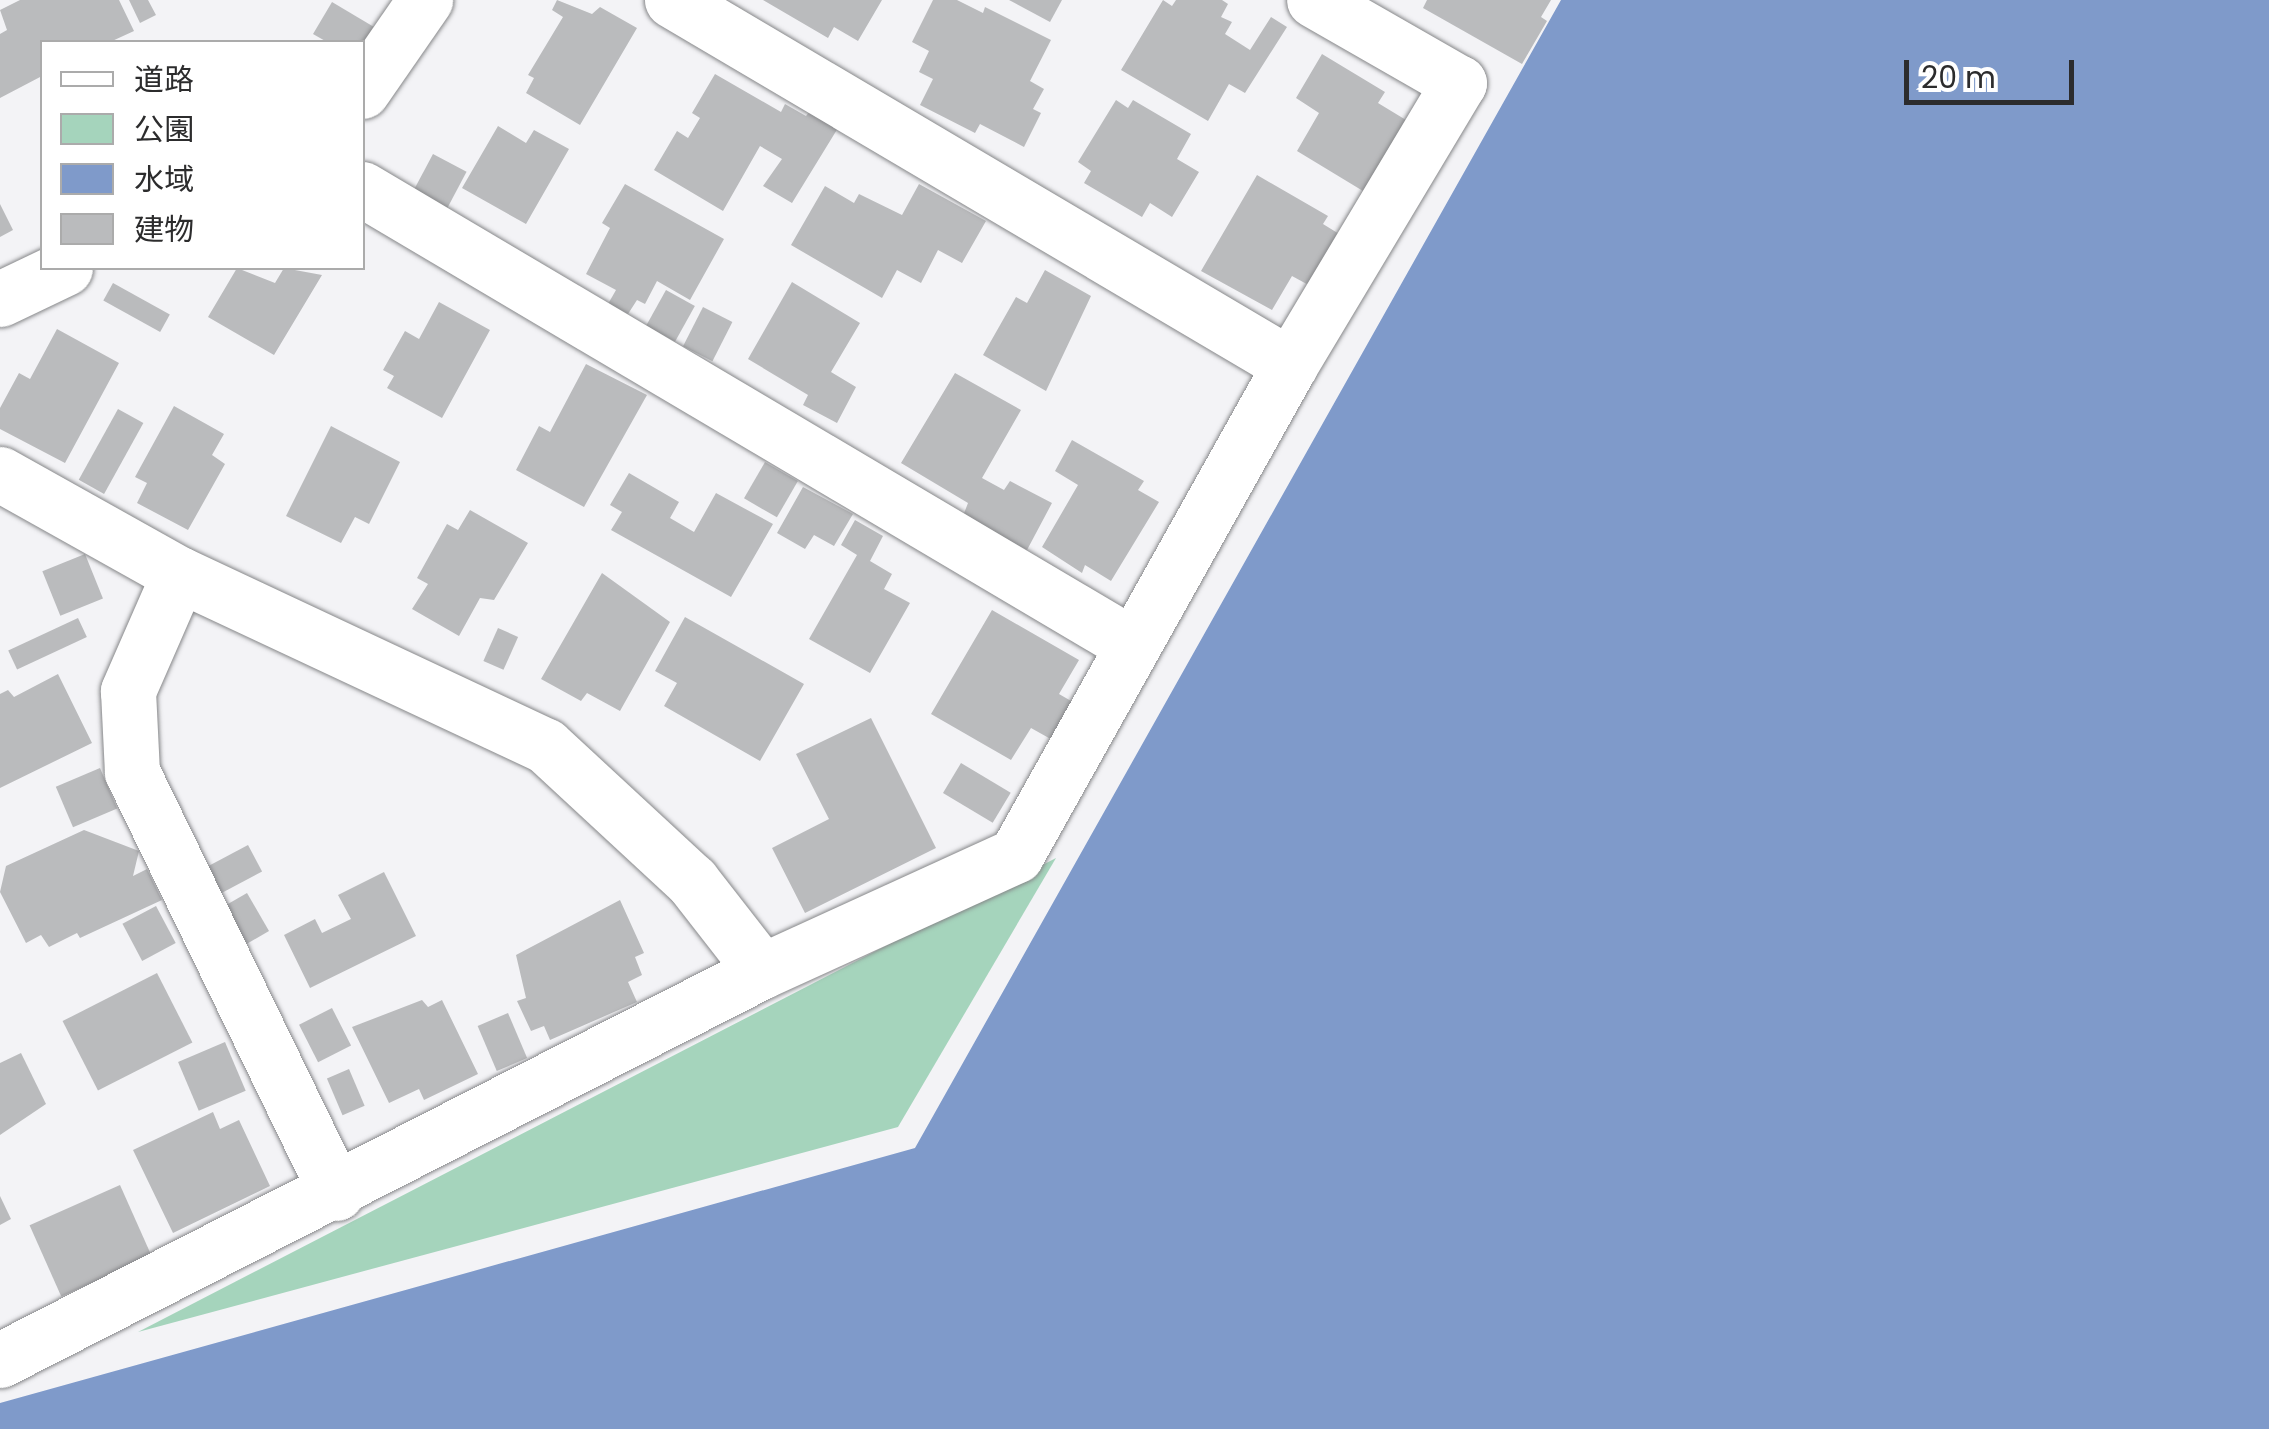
<!DOCTYPE html>
<meta charset="utf-8">
<style>
body{margin:0}
#map{position:relative;width:2269px;height:1429px;overflow:hidden;background:#f3f3f6;font-family:Poppins,"Noto Sans JP",sans-serif}
div>[style]{position:absolute}
.green>*{inset:0;background:#a5d4bc}
.water>*{inset:0;background:#7f9aca}
.building>*{inset:0;background:#babbbd;transform-origin:0 0}
.roads{filter:drop-shadow(0 0 2px #868789) drop-shadow(0 0 2px #868789)}
.minor>*{height:55px;margin:-27.5px;padding:0 27.5px;transform-origin:27.5px;border-radius:27.5px;background:#fff}
span{translate:-50% -50%;white-space:nowrap;text-align:center;line-height:1.15;-webkit-text-stroke:8px #fff;paint-order:stroke}
.legend{position:absolute;left:40px;top:40px;width:325px;height:230px;box-sizing:border-box;background:#fff;border:2px solid #ababab;margin:0;padding:12px 18px;list-style:none;font-size:30px;color:#2c2c2d}
.legend li{display:flex;align-items:center;gap:20px;height:50px}
.legend b{width:50px;border:2px solid #ababab}
.scale{position:absolute;left:1904px;top:60px;width:170px;height:45px;box-sizing:border-box;border:5px solid #2c2c2d;border-top:0;padding-left:12px;font-size:30px;line-height:35px;white-space:nowrap;color:#2c2c2d;-webkit-text-stroke:8px #fff;paint-order:stroke}
</style>
<div id="map">
<div class="green">
<div style="clip-path:polygon(1056px 858px,898px 1127px,138px 1332px)"></div>
</div>
<div class="water">
<div style="clip-path:polygon(1561px 0,2269px 0,2269px 1429px,0 1429px,0 1403px,915px 1148px)"></div>
</div>
<div class="building">
<div style="clip-path:polygon(20px 0,119px 0,134px 31px,110px 42px,42px 42px,42px 76px,0 98px,0 34px,7px 30px,0 10px)"></div>
<div style="clip-path:polygon(129px 0,148px 0,156px 15px,140px 23px)"></div>
<div style="clip-path:polygon(557px 0,592px 14px,600px 7px,637px 28px,580px 125px,526px 93px,534px 78px,528px 75px,563px 17px,552px 10px)"></div>
<div style="clip-path:polygon(763px 0,882px 0,858px 41px,834px 27px,828px 38px)"></div>
<div style="clip-path:polygon(933px 0,957px 0,983px 13px,985px 7px,1051px 40px,1030px 81px,1044px 89px,1033px 109px,1041px 113px,1024px 147px,980px 124px,975px 133px,920px 105px,933px 79px,919px 72px,929px 51px,912px 42px)"></div>
<div style="clip-path:polygon(1009px 0,1062px 0,1050px 22px)"></div>
<div style="clip-path:polygon(1163px 0,1172px 6px,1176px 0,1222px 0,1228px 4px,1221px 17px,1232px 22px,1225px 34px,1250px 50px,1271px 17px,1287px 27px,1245px 93px,1229px 84px,1208px 121px,1121px 70px)"></div>
<div style="clip-path:polygon(1427px 0,1551px 0,1541px 17px,1547px 21px,1522px 64px,1423px 8px)"></div>
<div style="clip-path:polygon(332px 2px,374px 27px,365px 42px,327px 42px,313px 34px)"></div>
<div style="clip-path:polygon(1322px 54px,1385px 92px,1378px 103px,1406px 120px,1363px 191px,1297px 151px,1319px 113px,1296px 98px)"></div>
<div style="clip-path:polygon(715px 74px,781px 112px,785px 104px,806px 116px,811px 110px,838px 128px,792px 203px,763px 186px,782px 159px,760px 146px,723px 211px,654px 170px,677px 131px,688px 138px,700px 118px,692px 113px)"></div>
<div style="clip-path:polygon(1116px 100px,1128px 108px,1133px 100px,1191px 134px,1177px 159px,1199px 172px,1172px 217px,1150px 203px,1142px 217px,1084px 183px,1091px 171px,1078px 162px)"></div>
<div style="clip-path:polygon(498px 126px,526px 143px,534px 130px,569px 149px,526px 224px,462px 188px)"></div>
<div style="left:433px;top:154px;width:38px;height:42px;rotate:28deg"></div>
<div style="clip-path:polygon(1257px 175px,1328px 216px,1323px 224px,1344px 237px,1314px 288px,1292px 276px,1272px 310px,1201px 271px)"></div>
<div style="clip-path:polygon(625px 184px,724px 239px,690px 300px,657px 281px,645px 304px,637px 300px,628px 314px,608px 304px,616px 290px,586px 274px,610px 228px,602px 223px)"></div>
<div style="clip-path:polygon(919px 184px,986px 221px,962px 263px,938px 250px,921px 283px,897px 270px,882px 298px,791px 245px,825px 186px,854px 203px,859px 194px,902px 215px)"></div>
<div style="clip-path:polygon(0 204px,13px 230px,0 237px)"></div>
<div style="clip-path:polygon(237px 268px,275px 283px,284px 268px,322px 275px,274px 355px,208px 317px)"></div>
<div style="clip-path:polygon(1045px 270px,1091px 296px,1046px 391px,983px 355px,1016px 297px,1027px 303px)"></div>
<div style="clip-path:polygon(792px 282px,860px 323px,831px 372px,856px 387px,837px 423px,803px 405px,808px 395px,748px 359px)"></div>
<div style="left:113px;top:283px;width:65px;height:20px;rotate:29deg"></div>
<div style="left:666px;top:290px;width:33px;height:41px;rotate:29deg"></div>
<div style="clip-path:polygon(439px 302px,490px 330px,442px 418px,387px 388px,394px 376px,383px 370px,405px 331px,419px 339px)"></div>
<div style="left:703px;top:307px;width:33px;height:44px;rotate:27deg"></div>
<div style="clip-path:polygon(57px 329px,119px 363px,65px 463px,0 429px,0 408px,19px 373px,30px 379px)"></div>
<div style="clip-path:polygon(586px 364px,647px 395px,584px 507px,516px 470px,539px 426px,550px 432px)"></div>
<div style="clip-path:polygon(955px 373px,1021px 410px,982px 478px,1004px 490px,1010px 481px,1052px 503px,1027px 550px,963px 516px,968px 503px,901px 463px)"></div>
<div style="clip-path:polygon(174px 406px,224px 434px,212px 455px,225px 464px,188px 530px,137px 503px,147px 483px,135px 477px)"></div>
<div style="left:118px;top:409px;width:29px;height:81px;rotate:29deg"></div>
<div style="clip-path:polygon(331px 426px,400px 462px,369px 524px,355px 517px,341px 543px,286px 516px)"></div>
<div style="clip-path:polygon(1072px 440px,1144px 481px,1138px 490px,1159px 502px,1111px 581px,1085px 565px,1082px 573px,1042px 547px,1078px 485px,1055px 471px)"></div>
<div style="left:765px;top:462px;width:38px;height:42px;rotate:30deg"></div>
<div style="clip-path:polygon(629px 473px,679px 502px,670px 518px,694px 532px,716px 493px,773px 524px,731px 597px,611px 530px,622px 512px,610px 505px)"></div>
<div style="clip-path:polygon(803px 487px,853px 514px,834px 546px,814px 535px,805px 549px,777px 533px)"></div>
<div style="clip-path:polygon(470px 510px,528px 543px,494px 600px,480px 598px,459px 636px,412px 609px,428px 584px,417px 578px,447px 524px,458px 530px)"></div>
<div style="clip-path:polygon(855px 520px,883px 536px,870px 561px,892px 574px,884px 589px,910px 603px,870px 673px,809px 639px,857px 555px,841px 545px)"></div>
<div style="left:85px;top:554px;width:48px;height:46px;rotate:68deg"></div>
<div style="clip-path:polygon(602px 573px,670px 622px,620px 711px,587px 693px,581px 701px,541px 679px)"></div>
<div style="clip-path:polygon(992px 610px,1079px 660px,1059px 694px,1078px 705px,1056px 742px,1031px 728px,1011px 760px,931px 714px)"></div>
<div style="clip-path:polygon(685px 617px,804px 684px,760px 761px,664px 706px,677px 683px,655px 671px)"></div>
<div style="left:78px;top:618px;width:21px;height:77px;rotate:65deg"></div>
<div style="left:498px;top:628px;width:22px;height:36px;rotate:24deg"></div>
<div style="clip-path:polygon(58px 674px,92px 743px,0 788px,0 694px,8px 690px,14px 697px)"></div>
<div style="clip-path:polygon(871px 718px,936px 848px,805px 913px,772px 848px,829px 819px,796px 754px)"></div>
<div style="left:961px;top:763px;width:58px;height:35px;rotate:31deg"></div>
<div style="left:100px;top:768px;width:44px;height:48px;rotate:67deg"></div>
<div style="clip-path:polygon(84px 830px,139px 851px,133px 876px,147px 869px,162px 900px,80px 938px,77px 933px,49px 947px,41px 935px,26px 943px,0 892px,6px 866px)"></div>
<div style="left:248px;top:845px;width:30px;height:49px;rotate:62deg"></div>
<div style="clip-path:polygon(384px 872px,416px 936px,310px 988px,284px 935px,315px 919px,322px 933px,351px 919px,338px 895px)"></div>
<div style="left:247px;top:893px;width:44px;height:26px;rotate:60deg"></div>
<div style="clip-path:polygon(620px 900px,644px 953px,635px 957px,642px 975px,628px 982px,637px 1002px,550px 1040px,544px 1026px,531px 1031px,517px 1001px,526px 998px,516px 955px)"></div>
<div style="left:156px;top:906px;width:42px;height:38px;rotate:62deg"></div>
<div style="left:157px;top:973px;width:78px;height:106px;rotate:63deg"></div>
<div style="clip-path:polygon(422px 1000px,428px 1007px,442px 1000px,478px 1074px,424px 1100px,419px 1089px,389px 1103px,352px 1027px)"></div>
<div style="left:332px;top:1008px;width:42px;height:37px;rotate:63deg"></div>
<div style="left:508px;top:1013px;width:49px;height:33px;rotate:67deg"></div>
<div style="left:225px;top:1042px;width:53px;height:51px;rotate:67deg"></div>
<div style="clip-path:polygon(21px 1053px,46px 1104px,0 1135px,0 1063px)"></div>
<div style="left:349px;top:1069px;width:40px;height:24px;rotate:67deg"></div>
<div style="clip-path:polygon(213px 1112px,220px 1129px,239px 1120px,270px 1186px,173px 1233px,133px 1150px)"></div>
<div style="left:120px;top:1185px;width:78px;height:99px;rotate:66deg"></div>
<div style="clip-path:polygon(0 1196px,11px 1219px,0 1225px)"></div>
</div>
<div class="roads">
<div class="minor">
<div style="left:672px;top:0;width:718px;rotate:30.57deg"></div>
<div style="left:362px;top:91px;width:111px;rotate:-55.3deg"></div>
<div style="left:362px;top:189px;width:894px;rotate:30.61deg"></div>
<div style="left:0;top:299px;width:72px;rotate:-25.5deg"></div>
<div style="left:0;top:474px;width:205px;rotate:29.2deg"></div>
<div style="left:179px;top:574px;width:405px;rotate:25.1deg"></div>
<div style="left:546px;top:746px;width:199px;rotate:42.8deg"></div>
<div style="left:692px;top:881px;width:114px;rotate:52.1deg"></div>
<div style="left:179px;top:574px;width:128px;rotate:113.6deg"></div>
<div style="left:128px;top:691px;width:81px;rotate:87.2deg"></div>
<div style="left:132px;top:772px;width:468px;rotate:64.1deg"></div>
<div style="left:0;top:1360px;width:856px;rotate:-27.04deg"></div>
<div style="left:762px;top:971px;width:279px;rotate:-24.5deg"></div>
<div style="left:1016px;top:855px;width:561px;rotate:-60.79deg"></div>
<div style="left:1290px;top:365px;width:329px;rotate:-59.1deg"></div>
<div style="left:1459px;top:83px;width:167px;rotate:-150.2deg"></div>
</div>
</div>
<ul class="legend">
<li><b style="height:12px;background:#fff"></b>道路</li>
<li><b style="height:28px;background:#a5d4bc"></b>公園</li>
<li><b style="height:28px;background:#7f9aca"></b>水域</li>
<li><b style="height:28px;background:#babbbd"></b>建物</li>
</ul>
<div class="scale">20 m</div>
</div>
